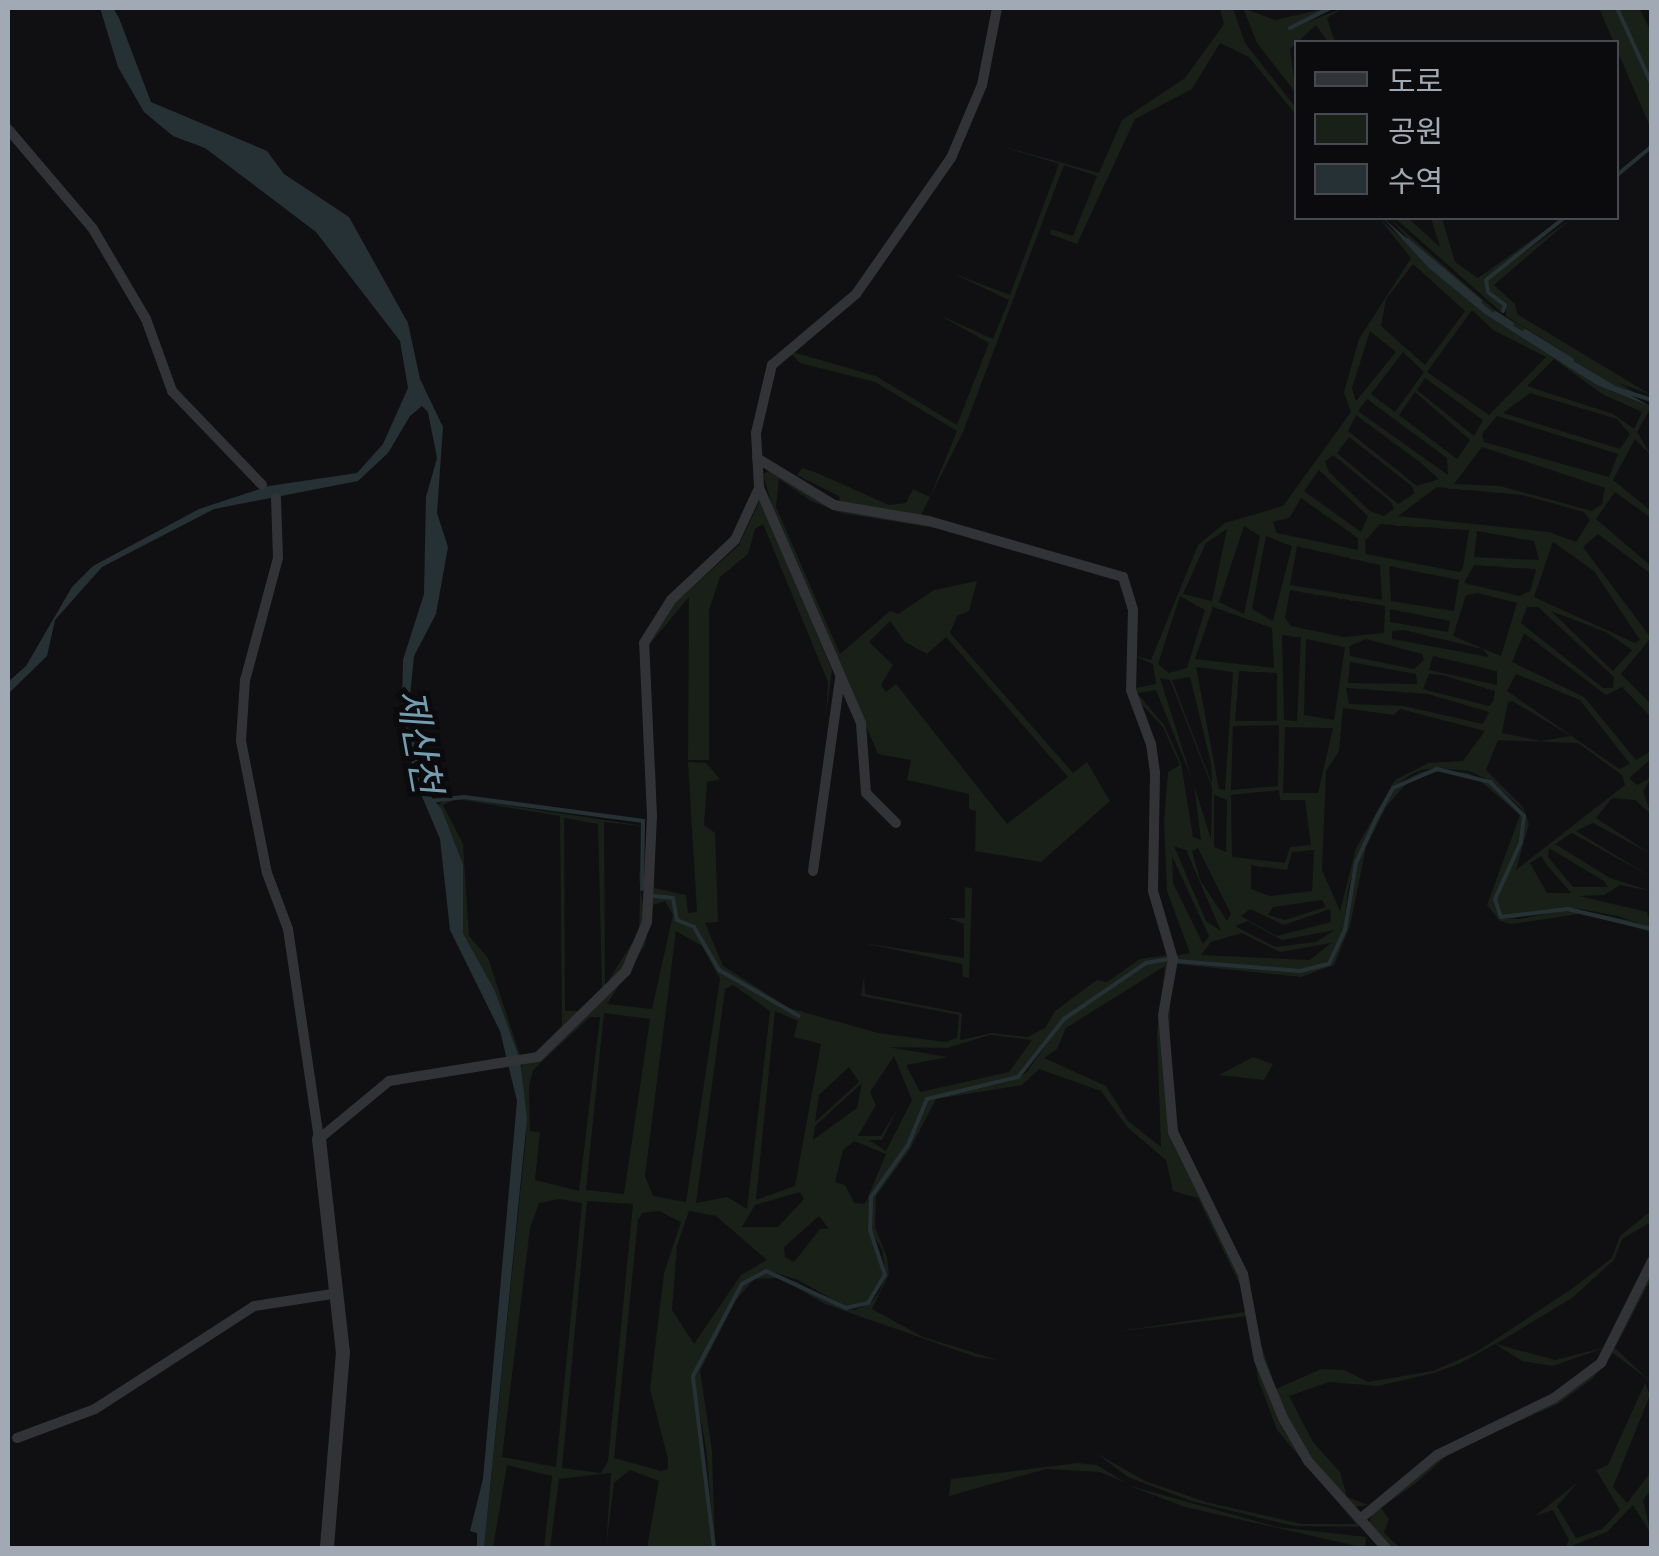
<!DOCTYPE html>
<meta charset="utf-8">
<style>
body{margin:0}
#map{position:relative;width:1659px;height:1556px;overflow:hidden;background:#101012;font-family:"Exo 2","Noto Sans KR",sans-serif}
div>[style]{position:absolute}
.green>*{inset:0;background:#182018}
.water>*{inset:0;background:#263136}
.stream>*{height:4px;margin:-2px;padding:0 2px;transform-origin:2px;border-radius:2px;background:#263136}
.minor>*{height:10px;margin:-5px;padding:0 5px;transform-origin:5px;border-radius:5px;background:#313337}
.tertiary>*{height:14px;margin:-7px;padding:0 7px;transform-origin:7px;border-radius:7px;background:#313337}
span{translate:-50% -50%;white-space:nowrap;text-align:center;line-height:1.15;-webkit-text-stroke:10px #0b0b0d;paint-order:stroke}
.water-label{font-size:38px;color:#749db2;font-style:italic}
.frame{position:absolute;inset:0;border:10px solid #a0a9b4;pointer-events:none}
.legend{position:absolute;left:1294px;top:40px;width:325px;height:180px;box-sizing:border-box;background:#0b0b0d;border:2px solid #474a50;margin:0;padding:12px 18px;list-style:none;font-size:30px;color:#a0a9b4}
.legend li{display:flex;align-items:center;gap:20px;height:50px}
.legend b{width:50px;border:2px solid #474a50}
</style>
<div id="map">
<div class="green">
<div style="clip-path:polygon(1220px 8px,1233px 8px,1245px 43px,1296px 108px,1296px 115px,1249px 57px,1220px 43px,1192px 89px,1135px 119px,1077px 244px,1050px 234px,1051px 229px,1073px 236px,1097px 176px,1064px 165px,963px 432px,920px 517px,841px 504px,839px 496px,797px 475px,802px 468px,815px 472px,889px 505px,906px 503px,913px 489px,930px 497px,957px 431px,875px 382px,800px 363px,789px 351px,876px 376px,957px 425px,989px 343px,939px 315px,993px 339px,1009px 300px,952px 273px,1010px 295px,1059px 164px,994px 144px,1099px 173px,1122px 120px,1185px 78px,1224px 24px)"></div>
<div style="clip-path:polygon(1243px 8px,1275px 20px,1328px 8px,1291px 28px,1344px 8px,1327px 18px,1335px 42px,1328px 42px,1316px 25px,1290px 49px,1296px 93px,1257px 43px)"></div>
<div style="clip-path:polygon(1599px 8px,1616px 8px,1651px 87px,1651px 129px)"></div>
<div style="clip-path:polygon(1618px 8px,1639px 8px,1651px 32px,1651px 83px)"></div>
<div style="clip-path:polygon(evenodd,1379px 218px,1485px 314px,1611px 391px,1651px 407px,1637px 432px,1651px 455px,1635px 439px,1613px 480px,1651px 511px,1651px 518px,1615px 492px,1596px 519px,1651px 566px,1651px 574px,1598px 534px,1583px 547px,1651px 638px,1621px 674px,1651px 704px,1651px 717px,1622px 687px,1606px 695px,1524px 633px,1512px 662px,1584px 697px,1636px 760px,1651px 751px,1651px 759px,1629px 778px,1637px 785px,1651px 778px,1643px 791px,1651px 814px,1635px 800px,1612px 798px,1596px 818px,1651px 854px,1593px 823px,1576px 831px,1651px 877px,1572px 833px,1555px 844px,1610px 878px,1651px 891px,1620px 885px,1604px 895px,1579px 896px,1647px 912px,1651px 928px,1618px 916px,1580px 909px,1567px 908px,1514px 918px,1502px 916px,1496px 899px,1522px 843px,1525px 815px,1521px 808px,1491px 781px,1469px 771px,1437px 768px,1421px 770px,1410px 775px,1393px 788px,1376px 817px,1355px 863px,1348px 891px,1344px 930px,1329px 963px,1300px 970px,1202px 961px,1176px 961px,1300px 972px,1330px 965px,1346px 930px,1357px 863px,1378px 818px,1394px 789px,1411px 777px,1421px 772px,1437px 770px,1468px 773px,1490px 783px,1523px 816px,1521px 842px,1495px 899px,1501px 918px,1519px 919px,1568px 910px,1590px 912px,1631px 921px,1651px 932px,1585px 913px,1512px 924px,1500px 921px,1487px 905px,1520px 815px,1478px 779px,1441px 771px,1411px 778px,1386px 807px,1366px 847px,1350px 926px,1334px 965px,1301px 977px,1177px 964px,1176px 956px,1190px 953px,1167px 891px,1164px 822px,1168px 772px,1180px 765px,1163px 727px,1135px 697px,1135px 688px,1156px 684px,1153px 664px,1132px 655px,1151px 660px,1198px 545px,1225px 523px,1283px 506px,1351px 412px,1344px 392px,1359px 339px,1411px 258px,1379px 218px,1413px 264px,1465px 311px,1425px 365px,1381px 326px,1386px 299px,1413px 264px,1379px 218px,1472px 310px,1493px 330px,1546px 357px,1489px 415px,1427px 372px,1472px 310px,1379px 218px,1370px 331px,1396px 352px,1356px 401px,1352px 388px,1370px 331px,1379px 218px,1403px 352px,1424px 372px,1395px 412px,1371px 394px,1403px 352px,1379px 218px,1554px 359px,1602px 394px,1642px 412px,1634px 429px,1613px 414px,1527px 386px,1554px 359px,1379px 218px,1425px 378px,1483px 420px,1474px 436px,1417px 390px,1425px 378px,1379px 218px,1415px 392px,1470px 440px,1457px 459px,1399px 415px,1415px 392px,1379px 218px,1530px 393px,1617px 419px,1630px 434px,1620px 449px,1503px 413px,1530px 393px,1379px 218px,1367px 399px,1447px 458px,1448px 475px,1358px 411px,1367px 399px,1379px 218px,1356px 415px,1421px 463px,1439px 479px,1417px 486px,1348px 431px,1356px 415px,1379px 218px,1497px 416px,1618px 454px,1609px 477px,1484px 442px,1482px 434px,1497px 416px,1379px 218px,1349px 437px,1413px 487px,1414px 494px,1398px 504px,1337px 453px,1349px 437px,1379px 218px,1482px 447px,1605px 488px,1602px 504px,1592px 511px,1500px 486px,1454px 484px,1482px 447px,1379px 218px,1333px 455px,1391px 502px,1394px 509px,1384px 516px,1370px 511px,1329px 472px,1325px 462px,1333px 455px,1379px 218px,1319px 470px,1368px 516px,1361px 532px,1304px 491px,1319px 470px,1379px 218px,1437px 487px,1522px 495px,1584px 512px,1590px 520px,1576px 542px,1549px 532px,1398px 516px,1437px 487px,1379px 218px,1301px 498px,1358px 538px,1358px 550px,1277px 533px,1273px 522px,1290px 517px,1301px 498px,1379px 218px,1380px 524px,1469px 530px,1463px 567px,1460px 572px,1366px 554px,1365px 541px,1380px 524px,1379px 218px,1244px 526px,1260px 536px,1244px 614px,1219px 602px,1244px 526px,1379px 218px,1227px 529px,1212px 601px,1183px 594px,1206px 543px,1227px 529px,1379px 218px,1477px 531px,1534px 541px,1539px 560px,1474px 557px,1477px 531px,1379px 218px,1266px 536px,1292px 546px,1273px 621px,1252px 609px,1266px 536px,1379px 218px,1553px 542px,1594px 571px,1640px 640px,1635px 643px,1534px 597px,1553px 542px,1379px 218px,1297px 546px,1380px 565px,1382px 600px,1290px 585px,1297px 546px,1379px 218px,1474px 565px,1535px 569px,1536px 571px,1530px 591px,1520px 596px,1464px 583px,1474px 565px,1379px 218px,1389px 566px,1459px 580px,1454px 611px,1391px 601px,1389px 566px,1379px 218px,1290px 590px,1385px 606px,1384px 633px,1344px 637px,1291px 626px,1285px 618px,1290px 590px,1379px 218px,1478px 593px,1517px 603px,1501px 656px,1453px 636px,1466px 595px,1478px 593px,1379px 218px,1180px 596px,1205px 610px,1187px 668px,1169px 673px,1158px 664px,1180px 596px,1379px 218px,1213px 607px,1272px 628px,1274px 668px,1195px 659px,1213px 607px,1379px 218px,1527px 607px,1538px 607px,1614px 677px,1613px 688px,1603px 688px,1521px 623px,1527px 607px,1379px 218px,1390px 609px,1450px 621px,1448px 632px,1390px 622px,1390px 609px,1379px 218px,1551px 611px,1606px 632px,1632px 650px,1613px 671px,1551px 611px,1379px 218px,1404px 630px,1483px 649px,1489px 657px,1392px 639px,1392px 631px,1404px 630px,1379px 218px,1282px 635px,1301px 637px,1297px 721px,1284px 720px,1282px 635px,1379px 218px,1306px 639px,1345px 647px,1334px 720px,1304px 715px,1306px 639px,1379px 218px,1366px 639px,1422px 654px,1424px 660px,1414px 669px,1350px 656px,1349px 646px,1366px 639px,1379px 218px,1433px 656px,1497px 671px,1497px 685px,1429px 670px,1433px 656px,1379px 218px,1350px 662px,1416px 674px,1417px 684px,1348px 683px,1350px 662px,1379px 218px,1196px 667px,1233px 672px,1225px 790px,1219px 789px,1196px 667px,1379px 218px,1239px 671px,1277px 673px,1277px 721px,1235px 721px,1239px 671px,1379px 218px,1516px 674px,1580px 700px,1630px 764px,1619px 769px,1507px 691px,1516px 674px,1379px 218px,1442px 675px,1495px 691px,1493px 702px,1489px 706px,1423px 689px,1429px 674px,1442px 675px,1379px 218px,1190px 677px,1211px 763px,1212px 784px,1172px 680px,1190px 677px,1379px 218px,1160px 678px,1170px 680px,1212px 787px,1211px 839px,1160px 678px,1379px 218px,1346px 688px,1428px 694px,1489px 712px,1483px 724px,1404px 706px,1349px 704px,1346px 688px,1379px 218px,1156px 690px,1194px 784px,1201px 840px,1193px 837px,1181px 763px,1164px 725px,1137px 693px,1156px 690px,1379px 218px,1508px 702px,1512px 701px,1571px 736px,1541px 741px,1502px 733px,1508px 702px,1379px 218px,1343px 708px,1394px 715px,1400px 709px,1485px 731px,1463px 761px,1429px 763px,1395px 780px,1356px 848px,1340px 911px,1322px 870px,1326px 771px,1339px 751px,1343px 708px,1379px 218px,1279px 725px,1278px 786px,1231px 790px,1233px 726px,1279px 725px,1379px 218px,1285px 727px,1333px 728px,1318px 793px,1283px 793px,1285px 727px,1379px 218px,1498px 740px,1578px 743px,1622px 775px,1625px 785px,1516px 870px,1529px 824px,1523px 807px,1486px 770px,1498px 740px,1379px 218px,1279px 790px,1280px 800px,1305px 800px,1311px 845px,1290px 847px,1285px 863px,1232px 857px,1231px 795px,1279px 790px,1379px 218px,1214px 795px,1227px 800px,1226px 852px,1214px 847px,1214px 795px,1379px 218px,1174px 846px,1186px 850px,1221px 931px,1206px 921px,1174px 846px,1379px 218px,1198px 848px,1231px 914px,1227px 921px,1200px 880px,1192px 851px,1198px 848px,1379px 218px,1549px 848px,1604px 881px,1608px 887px,1573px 887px,1548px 857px,1549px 848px,1379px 218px,1314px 850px,1312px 891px,1270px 896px,1251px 889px,1251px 865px,1287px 870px,1292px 852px,1314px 850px,1379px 218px,1172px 856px,1209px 936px,1203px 944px,1173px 883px,1172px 856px,1379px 218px,1541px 856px,1547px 865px,1571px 893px,1547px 893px,1530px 863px,1541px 856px,1379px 218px,1322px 900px,1326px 907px,1285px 920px,1268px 915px,1273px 907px,1322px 900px,1379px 218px,1250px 909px,1284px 925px,1330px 909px,1331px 922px,1277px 936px,1241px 916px,1250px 909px,1379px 218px,1248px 921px,1282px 940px,1335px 930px,1316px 942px,1275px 947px,1235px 926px,1248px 921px,1379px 218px,1242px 933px,1280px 952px,1331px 943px,1310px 960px,1201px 955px,1211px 942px,1242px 933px)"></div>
<div style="clip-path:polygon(1389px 218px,1496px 311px,1651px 402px,1608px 385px,1497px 316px,1433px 266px)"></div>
<div style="clip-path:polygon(1395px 218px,1408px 218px,1440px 247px,1431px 218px,1442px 218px,1455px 262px,1478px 278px,1563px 218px,1485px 279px,1487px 292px,1504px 305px,1501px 312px)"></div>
<div style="clip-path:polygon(1572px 218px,1494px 285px,1515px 304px,1517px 314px,1651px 395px,1611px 380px,1506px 316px,1506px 304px,1488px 291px,1486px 280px)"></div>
<div style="clip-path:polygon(evenodd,771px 470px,827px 506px,849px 513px,928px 524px,947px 530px,841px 513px,811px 501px,779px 479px,776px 507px,840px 654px,890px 611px,898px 614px,934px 590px,977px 581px,969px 611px,957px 616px,950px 633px,1073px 773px,1087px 762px,1110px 801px,1041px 862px,975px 851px,976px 811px,969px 809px,969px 794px,907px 780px,911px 760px,878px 754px,773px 509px,763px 474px,771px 470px,890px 621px,905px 642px,927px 654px,946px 637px,1068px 777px,1007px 824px,896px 684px,886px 692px,881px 685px,893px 665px,869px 642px,890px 621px)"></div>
<div style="clip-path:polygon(760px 500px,832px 670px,826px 715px,828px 682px,763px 524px,755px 529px,748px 554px,720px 577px,709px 610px,709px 760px,688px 760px,689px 597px,649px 645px,652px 760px,647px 642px,666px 611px,739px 545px)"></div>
<div style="clip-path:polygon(evenodd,688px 762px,706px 763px,720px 779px,707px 782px,704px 825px,715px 833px,718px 922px,705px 923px,723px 966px,789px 1008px,878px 1033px,945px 1042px,957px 1038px,959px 1015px,861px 996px,864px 976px,865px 994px,962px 1013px,960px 1040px,992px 1033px,1028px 1037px,1045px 1028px,1055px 1011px,1097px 980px,1107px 982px,1140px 959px,1168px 955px,1149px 877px,1171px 960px,1168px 1103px,1207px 1213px,1244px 1285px,1273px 1405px,1359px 1525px,1359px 1527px,1294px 1526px,1191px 1501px,1128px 1477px,1096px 1453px,1145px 1481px,1206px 1502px,1302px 1524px,1356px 1524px,1277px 1430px,1258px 1379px,1248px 1316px,1114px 1332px,1246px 1312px,1241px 1287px,1198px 1198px,1173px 1191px,1166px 1160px,1127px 1127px,1101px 1091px,1039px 1069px,1022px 1085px,936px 1099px,910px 1149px,876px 1196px,875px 1227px,887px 1257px,889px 1274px,872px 1309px,923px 1337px,998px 1360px,976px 1357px,825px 1304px,780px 1278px,754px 1279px,736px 1300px,700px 1371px,712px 1450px,715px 1548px,706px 1448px,693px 1376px,743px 1284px,766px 1272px,797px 1282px,816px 1296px,846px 1309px,855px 1310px,869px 1304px,879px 1293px,886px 1275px,882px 1249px,870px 1230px,872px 1198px,909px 1145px,928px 1100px,1011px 1081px,1026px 1073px,1065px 1019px,1146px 964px,1168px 960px,1157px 959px,1145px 963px,1125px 975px,1064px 1018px,1018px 1076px,927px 1099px,907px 1144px,870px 1197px,869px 1230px,884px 1274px,868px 1302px,847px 1307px,798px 1280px,766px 1270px,742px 1283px,692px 1376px,713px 1548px,647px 1548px,659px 1481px,630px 1470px,614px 1483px,606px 1548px,611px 1473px,559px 1479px,550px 1548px,544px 1548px,552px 1476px,507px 1465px,493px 1548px,484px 1548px,526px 1137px,521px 1066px,593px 1009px,644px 942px,656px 765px,654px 888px,686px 895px,688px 913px,697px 912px,688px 762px,665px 901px,673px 915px,652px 1009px,607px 1004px,645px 945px,653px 905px,665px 901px,688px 762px,676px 931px,702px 946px,720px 979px,686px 1202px,653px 1196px,645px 1176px,676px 931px,688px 762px,1165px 966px,1157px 1033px,1161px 1147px,1128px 1121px,1106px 1086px,1044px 1058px,1057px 1049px,1066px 1028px,1165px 966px,688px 762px,733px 985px,770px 1011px,747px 1209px,727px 1197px,696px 1203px,725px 989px,733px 985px,688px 762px,775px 1011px,798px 1021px,794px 1037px,821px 1044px,795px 1186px,756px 1200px,775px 1011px,688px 762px,604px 1013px,650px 1019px,624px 1194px,586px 1190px,604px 1013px,688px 762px,590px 1017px,600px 1017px,579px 1191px,535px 1180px,540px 1132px,530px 1131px,529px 1086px,533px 1070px,590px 1017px,688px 762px,990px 1035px,1032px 1040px,1009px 1072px,920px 1092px,906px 1065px,948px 1057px,887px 1047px,947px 1048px,990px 1035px,688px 762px,894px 1056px,912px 1100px,886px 1151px,869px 1140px,882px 1140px,898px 1108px,881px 1136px,858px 1136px,876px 1105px,870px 1092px,894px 1056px,688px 762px,849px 1067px,859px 1082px,815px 1122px,819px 1095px,849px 1067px,688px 762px,862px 1083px,857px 1108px,813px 1140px,815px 1126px,862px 1083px,688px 762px,854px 1141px,886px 1154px,865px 1204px,854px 1203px,845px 1185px,835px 1182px,843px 1150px,854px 1141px,688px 762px,800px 1192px,804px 1199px,778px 1227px,742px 1227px,755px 1205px,800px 1192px,688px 762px,559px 1199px,582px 1203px,556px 1467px,502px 1457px,530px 1228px,539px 1203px,559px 1199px,688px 762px,587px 1201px,633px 1204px,608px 1461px,601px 1473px,562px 1468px,587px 1201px,688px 762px,659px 1211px,681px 1222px,664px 1273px,650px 1389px,668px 1459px,668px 1469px,661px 1471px,614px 1458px,638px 1220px,642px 1213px,659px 1211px,688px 762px,689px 1211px,716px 1216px,767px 1260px,741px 1275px,694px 1344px,672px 1310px,677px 1246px,689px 1211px,688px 762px,819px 1216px,829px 1229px,820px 1229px,794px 1262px,785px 1257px,784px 1247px,819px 1216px)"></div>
<div style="clip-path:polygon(evenodd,451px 797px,644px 826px,639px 878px,645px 919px,635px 950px,612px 984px,530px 1059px,517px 1058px,495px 991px,463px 933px,463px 866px,437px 805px,451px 797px,456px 799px,560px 816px,562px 1026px,530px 1057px,520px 1055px,488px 958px,469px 936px,463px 844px,443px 805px,456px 799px,451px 797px,564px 818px,598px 824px,602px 988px,579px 1011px,565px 1011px,564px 818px,451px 797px,604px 822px,642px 826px,639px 932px,605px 986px,604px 822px)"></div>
<div style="clip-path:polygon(965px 887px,972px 888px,969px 978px,963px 977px,962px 964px,863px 943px,964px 958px,964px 924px,948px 918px,965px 918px)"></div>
<div style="clip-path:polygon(1253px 1057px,1273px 1064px,1264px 1080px,1219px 1075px)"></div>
<div style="clip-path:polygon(1651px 1211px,1651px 1222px,1622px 1239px,1614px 1260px,1572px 1298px,1496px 1344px,1555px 1360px,1607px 1347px,1553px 1366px,1522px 1361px,1495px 1344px,1459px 1364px,1434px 1373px,1378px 1386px,1329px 1382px,1289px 1396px,1313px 1442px,1340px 1472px,1347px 1497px,1368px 1505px,1354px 1507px,1313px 1462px,1272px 1391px,1257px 1332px,1276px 1389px,1321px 1369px,1344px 1370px,1368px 1382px,1433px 1371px,1478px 1351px,1573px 1288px,1612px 1258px,1620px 1236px)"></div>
<div style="clip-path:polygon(1651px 1265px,1651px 1279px,1615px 1348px,1651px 1382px,1613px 1353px,1592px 1379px,1558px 1404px,1452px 1451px,1416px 1483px,1381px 1508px,1389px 1519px,1384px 1533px,1400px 1548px,1391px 1548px,1369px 1523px,1373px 1511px,1441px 1456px,1597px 1369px)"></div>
<div style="clip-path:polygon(1645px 1383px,1650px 1395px,1613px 1487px,1627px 1503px,1651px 1472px,1651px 1490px,1643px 1500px,1651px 1534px,1633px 1505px,1607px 1532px,1566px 1548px,1569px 1540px,1553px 1510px,1535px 1516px,1578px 1482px,1557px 1506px,1576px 1538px,1602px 1529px,1620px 1510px,1596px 1470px,1608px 1465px)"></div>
<div style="clip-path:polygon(1077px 1463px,1097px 1465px,1126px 1483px,1100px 1472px,1046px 1469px,949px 1496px,951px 1479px)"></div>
<div style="clip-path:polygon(1127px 1485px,1277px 1527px,1366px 1537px,1365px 1548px,1185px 1507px)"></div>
</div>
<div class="water">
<div style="clip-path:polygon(100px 8px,113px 8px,119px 18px,151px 102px,267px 151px,284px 174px,349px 217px,408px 323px,420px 379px,443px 427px,437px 513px,448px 547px,436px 614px,414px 656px,409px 706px,421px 737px,425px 789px,442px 810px,463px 865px,463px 933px,495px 991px,520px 1060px,527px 1119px,484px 1548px,477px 1548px,477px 1533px,470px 1531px,483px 1479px,517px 1101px,500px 1031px,450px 930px,440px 839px,415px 780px,402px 707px,403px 660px,424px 594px,426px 497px,437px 458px,428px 412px,422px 406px,410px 416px,388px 453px,358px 481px,214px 509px,102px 567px,55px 620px,47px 656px,8px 694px,8px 682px,26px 666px,72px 587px,93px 566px,199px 509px,269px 486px,357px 473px,383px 444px,408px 388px,400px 341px,316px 232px,205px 148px,173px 136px,144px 112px,118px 67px)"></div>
<div style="clip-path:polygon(1383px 218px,1497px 316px,1651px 407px,1597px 385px,1485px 314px,1429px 268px)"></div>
</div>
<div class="stream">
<div style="left:1617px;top:8px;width:85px;rotate:65.6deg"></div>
<div style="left:1290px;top:28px;width:45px;rotate:-26.6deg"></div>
<div style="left:1616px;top:176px;width:47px;rotate:-39.8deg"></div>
<div style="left:1407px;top:240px;width:95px;rotate:39.9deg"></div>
<div style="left:1503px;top:311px;width:6px;rotate:-72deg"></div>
<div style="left:1505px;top:305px;width:21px;rotate:-143deg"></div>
<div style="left:1488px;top:292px;width:12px;rotate:-99deg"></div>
<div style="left:1486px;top:280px;width:100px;rotate:-38.5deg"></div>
<div style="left:1495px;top:313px;width:20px;rotate:33deg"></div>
<div style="left:1525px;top:331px;width:55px;rotate:31.7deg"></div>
<div style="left:1608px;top:386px;width:46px;rotate:17.7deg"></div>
<div style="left:431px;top:801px;width:33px;rotate:-7deg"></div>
<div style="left:464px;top:797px;width:181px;rotate:7.6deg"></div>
<div style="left:643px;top:821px;width:68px;rotate:90.8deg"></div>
<div style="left:654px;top:896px;width:19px;rotate:6deg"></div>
<div style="left:673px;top:898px;width:22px;rotate:80deg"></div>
<div style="left:677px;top:920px;width:18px;rotate:22deg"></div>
<div style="left:694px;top:927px;width:50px;rotate:59.8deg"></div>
<div style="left:719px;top:970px;width:92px;rotate:29.9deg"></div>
<div style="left:1176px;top:961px;width:124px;rotate:4.6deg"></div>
<div style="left:1300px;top:971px;width:30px;rotate:-14deg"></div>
<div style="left:1329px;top:964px;width:38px;rotate:-65deg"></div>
<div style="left:1345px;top:930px;width:68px;rotate:-80.7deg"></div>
<div style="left:1356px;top:863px;width:51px;rotate:-65.5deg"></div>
<div style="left:1377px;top:817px;width:33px;rotate:-61deg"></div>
<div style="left:1393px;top:788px;width:48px;rotate:-23.4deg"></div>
<div style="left:1437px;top:769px;width:55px;rotate:13.8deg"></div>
<div style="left:1490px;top:782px;width:48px;rotate:45deg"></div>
<div style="left:1524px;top:816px;width:26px;rotate:97deg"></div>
<div style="left:1521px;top:842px;width:63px;rotate:114.5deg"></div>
<div style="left:1495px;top:899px;width:19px;rotate:72deg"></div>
<div style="left:1501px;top:917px;width:67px;rotate:-6.8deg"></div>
<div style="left:1568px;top:909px;width:86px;rotate:13.4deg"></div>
<div style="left:714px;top:1548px;width:173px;rotate:-97deg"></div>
<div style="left:693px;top:1376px;width:104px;rotate:-62deg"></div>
<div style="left:742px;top:1284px;width:27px;rotate:-28deg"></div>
<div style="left:766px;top:1271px;width:88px;rotate:24.8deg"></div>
<div style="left:846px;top:1308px;width:23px;rotate:-13deg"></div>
<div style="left:868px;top:1303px;width:33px;rotate:-59deg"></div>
<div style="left:885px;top:1275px;width:47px;rotate:-108.4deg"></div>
<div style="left:870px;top:1230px;width:33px;rotate:-88deg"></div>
<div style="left:871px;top:1197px;width:64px;rotate:-54.6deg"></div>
<div style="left:908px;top:1145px;width:50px;rotate:-67.6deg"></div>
<div style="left:927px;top:1099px;width:94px;rotate:-13.6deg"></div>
<div style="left:1018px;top:1077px;width:74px;rotate:-51.6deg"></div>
<div style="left:1064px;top:1019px;width:99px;rotate:-34.3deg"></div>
<div style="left:1146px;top:963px;width:23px;rotate:-10deg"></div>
</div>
<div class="minor">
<div style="left:8px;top:129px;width:131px;rotate:49.6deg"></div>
<div style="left:93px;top:229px;width:104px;rotate:59.5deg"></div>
<div style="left:146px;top:319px;width:77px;rotate:70.1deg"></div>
<div style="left:172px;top:391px;width:130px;rotate:46.2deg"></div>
<div style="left:757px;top:458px;width:90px;rotate:31.4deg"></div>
<div style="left:834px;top:505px;width:96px;rotate:9.6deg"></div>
<div style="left:929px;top:521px;width:202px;rotate:16.1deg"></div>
<div style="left:1123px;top:577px;width:34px;rotate:73deg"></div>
<div style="left:1133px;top:610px;width:80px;rotate:91.4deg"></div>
<div style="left:1131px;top:690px;width:58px;rotate:69.7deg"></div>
<div style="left:1151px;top:744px;width:30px;rotate:82deg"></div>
<div style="left:1155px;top:774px;width:117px;rotate:91deg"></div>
<div style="left:1153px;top:891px;width:71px;rotate:73.6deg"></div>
<div style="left:1173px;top:959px;width:57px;rotate:100.1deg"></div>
<div style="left:1163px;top:1015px;width:117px;rotate:85.1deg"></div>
<div style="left:1173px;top:1132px;width:158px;rotate:63.8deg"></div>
<div style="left:1243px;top:1274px;width:87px;rotate:79.5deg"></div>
<div style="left:1259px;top:1360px;width:63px;rotate:67.5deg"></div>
<div style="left:1283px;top:1418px;width:50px;rotate:59.8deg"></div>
<div style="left:1308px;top:1461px;width:117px;rotate:48.1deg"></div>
<div style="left:276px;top:498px;width:60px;rotate:88.1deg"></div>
<div style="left:278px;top:558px;width:126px;rotate:105.1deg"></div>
<div style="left:245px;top:680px;width:61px;rotate:93.8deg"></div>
<div style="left:241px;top:741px;width:135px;rotate:78.9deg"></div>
<div style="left:267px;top:873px;width:60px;rotate:69.4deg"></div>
<div style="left:288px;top:929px;width:211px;rotate:81.6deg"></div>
<div style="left:896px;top:823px;width:42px;rotate:-135deg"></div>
<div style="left:866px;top:793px;width:70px;rotate:-94.1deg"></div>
<div style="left:861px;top:723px;width:257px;rotate:-113.4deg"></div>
<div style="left:759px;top:487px;width:54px;rotate:-93.2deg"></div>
<div style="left:756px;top:433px;width:70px;rotate:-76.8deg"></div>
<div style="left:772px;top:365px;width:110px;rotate:-40.2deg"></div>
<div style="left:856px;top:294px;width:166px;rotate:-55.1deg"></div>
<div style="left:951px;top:158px;width:79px;rotate:-67deg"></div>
<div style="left:982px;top:85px;width:78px;rotate:-79deg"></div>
<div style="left:813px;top:871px;width:194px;rotate:-82deg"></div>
<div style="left:319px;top:1139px;width:91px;rotate:-39.6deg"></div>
<div style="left:389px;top:1081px;width:151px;rotate:-9.2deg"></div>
<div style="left:538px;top:1057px;width:123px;rotate:-44.3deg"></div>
<div style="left:626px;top:971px;width:53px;rotate:-66.8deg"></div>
<div style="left:647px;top:922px;width:106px;rotate:-87.3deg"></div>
<div style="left:652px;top:816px;width:173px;rotate:-92.6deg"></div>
<div style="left:644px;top:643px;width:51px;rotate:-57.9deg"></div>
<div style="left:671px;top:600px;width:88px;rotate:-43.2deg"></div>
<div style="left:735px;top:540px;width:57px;rotate:-65.2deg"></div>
<div style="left:17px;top:1438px;width:83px;rotate:-20.4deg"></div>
<div style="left:95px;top:1409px;width:189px;rotate:-32.9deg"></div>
<div style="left:254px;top:1306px;width:79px;rotate:-8.7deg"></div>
<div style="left:1360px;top:1519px;width:100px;rotate:-39.7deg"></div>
<div style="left:1437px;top:1455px;width:130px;rotate:-26deg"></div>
<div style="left:1554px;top:1398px;width:59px;rotate:-36.7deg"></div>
<div style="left:1601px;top:1363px;width:114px;rotate:-63.4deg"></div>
</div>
<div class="tertiary">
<div style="left:319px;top:1139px;width:214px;rotate:83.6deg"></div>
<div style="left:343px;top:1352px;width:197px;rotate:94.7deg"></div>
</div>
<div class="water-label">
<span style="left:420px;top:741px;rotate:80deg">제산천</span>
</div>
<div class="frame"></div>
<ul class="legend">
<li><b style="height:12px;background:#313337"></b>도로</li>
<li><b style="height:28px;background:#182018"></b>공원</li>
<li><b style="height:28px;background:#263136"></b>수역</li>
</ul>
</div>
